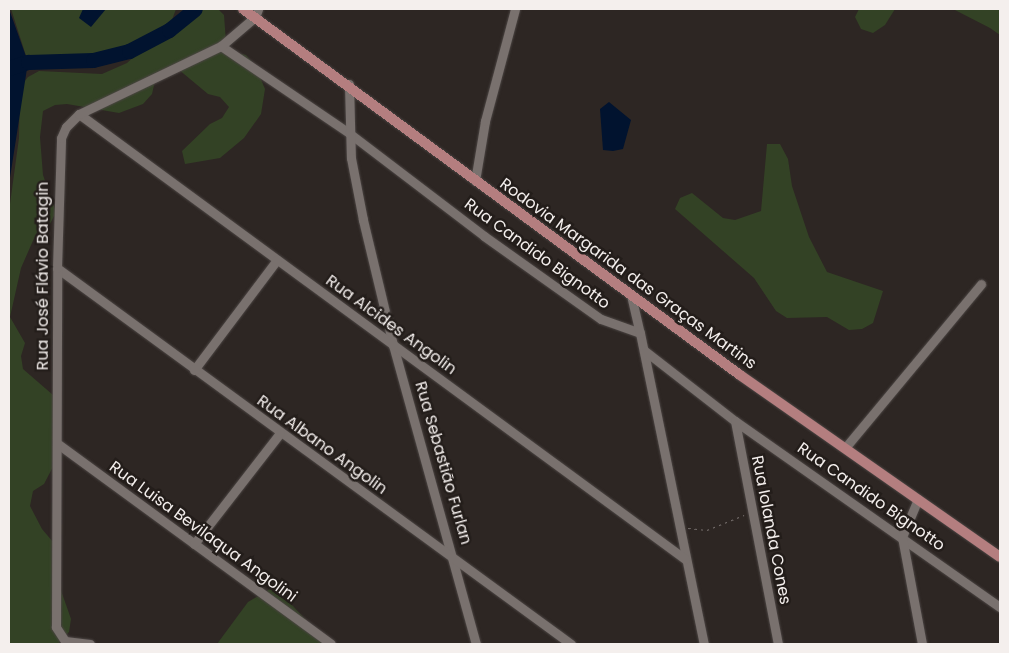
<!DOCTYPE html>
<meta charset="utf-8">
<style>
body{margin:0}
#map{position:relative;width:1009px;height:653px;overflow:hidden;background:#2d2623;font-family:Poppins,sans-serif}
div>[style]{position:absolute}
.green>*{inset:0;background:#334225}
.water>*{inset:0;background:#01132f}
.river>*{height:15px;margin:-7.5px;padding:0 7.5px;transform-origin:7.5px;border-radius:7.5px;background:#01132f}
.path>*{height:1px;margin-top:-0.5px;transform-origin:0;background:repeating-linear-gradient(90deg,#736c6a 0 2.5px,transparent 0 6.5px)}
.roads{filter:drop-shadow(0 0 1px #4b4543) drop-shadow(0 0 1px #4b4543)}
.minor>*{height:9px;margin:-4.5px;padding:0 4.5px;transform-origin:4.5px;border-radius:4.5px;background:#79716e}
.major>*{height:10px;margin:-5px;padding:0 5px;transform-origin:5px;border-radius:5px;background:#b47e7f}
span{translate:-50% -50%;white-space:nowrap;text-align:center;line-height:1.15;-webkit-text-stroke:5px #231d1a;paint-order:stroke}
.street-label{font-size:16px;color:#f4efed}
.frame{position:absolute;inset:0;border:10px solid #f4efed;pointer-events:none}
</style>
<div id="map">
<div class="green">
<div style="clip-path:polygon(11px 9px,176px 9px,169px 28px,201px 9px,218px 9px,224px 15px,226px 42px,233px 52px,246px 55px,255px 65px,265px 89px,261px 114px,244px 138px,220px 158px,185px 164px,182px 151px,210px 124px,222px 118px,229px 107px,220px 97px,208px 94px,178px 69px,155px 81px,152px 94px,143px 104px,119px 113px,67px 104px,55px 105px,43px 111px,40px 137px,43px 175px,56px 212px,50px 224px,38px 230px,32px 243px,21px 268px,10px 317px,25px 343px,21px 356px,23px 369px,53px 395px,56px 461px,44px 484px,33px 491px,30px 506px,42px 529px,59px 549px,56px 576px,71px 619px,69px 632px,58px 644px,9px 644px,9px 211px,19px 138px,20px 87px,28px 77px,39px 71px,102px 74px,127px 63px,155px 38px,129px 51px,93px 60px,28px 62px)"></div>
<div style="clip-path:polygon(859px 9px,895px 9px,885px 25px,873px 33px,861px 29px,855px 17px)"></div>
<div style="clip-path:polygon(953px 9px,1000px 9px,1000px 35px,990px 28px)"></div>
<div style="clip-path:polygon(767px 144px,780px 144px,788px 159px,792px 186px,809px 237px,827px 272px,883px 291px,873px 323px,862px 329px,849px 330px,827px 317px,787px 318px,776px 311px,754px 278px,675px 209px,680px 198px,692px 193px,723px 218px,735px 220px,761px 211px)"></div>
<div style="clip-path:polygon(270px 589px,291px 604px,329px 644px,217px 644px,248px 602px)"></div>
</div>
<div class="water">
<div style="clip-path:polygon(9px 9px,28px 62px,9px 184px)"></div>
<div style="clip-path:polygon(83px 9px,106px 9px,91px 27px,79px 18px)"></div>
<div style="clip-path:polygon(609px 102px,631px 120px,623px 149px,613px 151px,603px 150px,600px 109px)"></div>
</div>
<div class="river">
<div style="left:9px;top:68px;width:20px;rotate:-18deg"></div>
<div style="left:28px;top:62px;width:65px;rotate:-1.8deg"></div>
<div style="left:93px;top:60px;width:37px;rotate:-14deg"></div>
<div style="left:129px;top:51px;width:45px;rotate:-27.7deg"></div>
<div style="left:169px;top:30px;width:33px;rotate:-39deg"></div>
</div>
<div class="path">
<div style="left:688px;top:528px;width:19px;rotate:6deg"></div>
<div style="left:707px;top:530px;width:40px;rotate:-22deg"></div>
</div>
<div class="roads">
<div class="minor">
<div style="left:221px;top:46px;width:155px;rotate:34.2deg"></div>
<div style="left:349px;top:133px;width:170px;rotate:37.3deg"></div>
<div style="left:484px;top:236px;width:143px;rotate:35.4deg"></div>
<div style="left:601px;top:319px;width:41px;rotate:19.7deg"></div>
<div style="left:640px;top:333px;width:318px;rotate:78.4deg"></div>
<div style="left:349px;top:84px;width:74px;rotate:88.5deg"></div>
<div style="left:351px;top:158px;width:63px;rotate:79deg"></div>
<div style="left:363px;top:220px;width:129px;rotate:76.5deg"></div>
<div style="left:393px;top:345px;width:310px;rotate:74.5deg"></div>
<div style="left:79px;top:114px;width:752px;rotate:36.29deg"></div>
<div style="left:475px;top:181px;width:61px;rotate:-80.5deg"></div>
<div style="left:485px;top:121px;width:116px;rotate:-75deg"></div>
<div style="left:57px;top:268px;width:637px;rotate:36.19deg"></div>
<div style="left:631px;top:295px;width:39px;rotate:77deg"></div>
<div style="left:645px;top:351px;width:114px;rotate:37.9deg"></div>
<div style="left:735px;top:421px;width:324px;rotate:35.1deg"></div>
<div style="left:194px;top:370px;width:138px;rotate:-53deg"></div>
<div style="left:735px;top:421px;width:227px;rotate:79.1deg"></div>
<div style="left:58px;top:444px;width:338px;rotate:36.2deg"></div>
<div style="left:845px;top:448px;width:213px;rotate:-50.3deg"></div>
<div style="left:918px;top:499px;width:41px;rotate:112.8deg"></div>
<div style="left:902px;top:537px;width:109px;rotate:79.4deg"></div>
<div style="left:194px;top:544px;width:140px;rotate:-52.2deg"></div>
<div style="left:90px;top:644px;width:25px;rotate:-173deg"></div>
<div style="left:65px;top:641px;width:17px;rotate:-123deg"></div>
<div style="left:56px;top:627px;width:359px;rotate:-89.8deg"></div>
<div style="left:57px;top:268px;width:130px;rotate:-88.2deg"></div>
<div style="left:61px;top:138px;width:12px;rotate:-66deg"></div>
<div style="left:66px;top:127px;width:18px;rotate:-45deg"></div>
<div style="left:79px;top:114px;width:157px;rotate:-25.6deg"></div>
<div style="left:221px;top:46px;width:45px;rotate:-40.5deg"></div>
<div style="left:255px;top:17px;width:9px;rotate:-69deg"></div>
</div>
<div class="major">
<div style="left:243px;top:9px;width:617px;rotate:36.37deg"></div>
<div style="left:740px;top:375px;width:317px;rotate:35deg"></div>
</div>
</div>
<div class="street-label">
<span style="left:537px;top:254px;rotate:36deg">Rua Candido Bignotto</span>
<span style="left:628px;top:274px;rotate:36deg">Rodovia Margarida das Graças Martins</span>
<span style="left:43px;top:276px;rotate:-90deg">Rua José Flávio Batagin</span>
<span style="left:391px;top:325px;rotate:36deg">Rua Alcides Angolin</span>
<span style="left:322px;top:445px;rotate:36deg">Rua Albano Angolin</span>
<span style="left:443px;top:463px;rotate:74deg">Rua Sebastião Furlan</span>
<span style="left:871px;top:497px;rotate:35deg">Rua Candido Bignotto</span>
<span style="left:771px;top:530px;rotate:79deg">Rua Iolanda Cones</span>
<span style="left:203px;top:532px;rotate:36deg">Rua Luisa Bevilaqua Angolini</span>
</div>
<div class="frame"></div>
</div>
